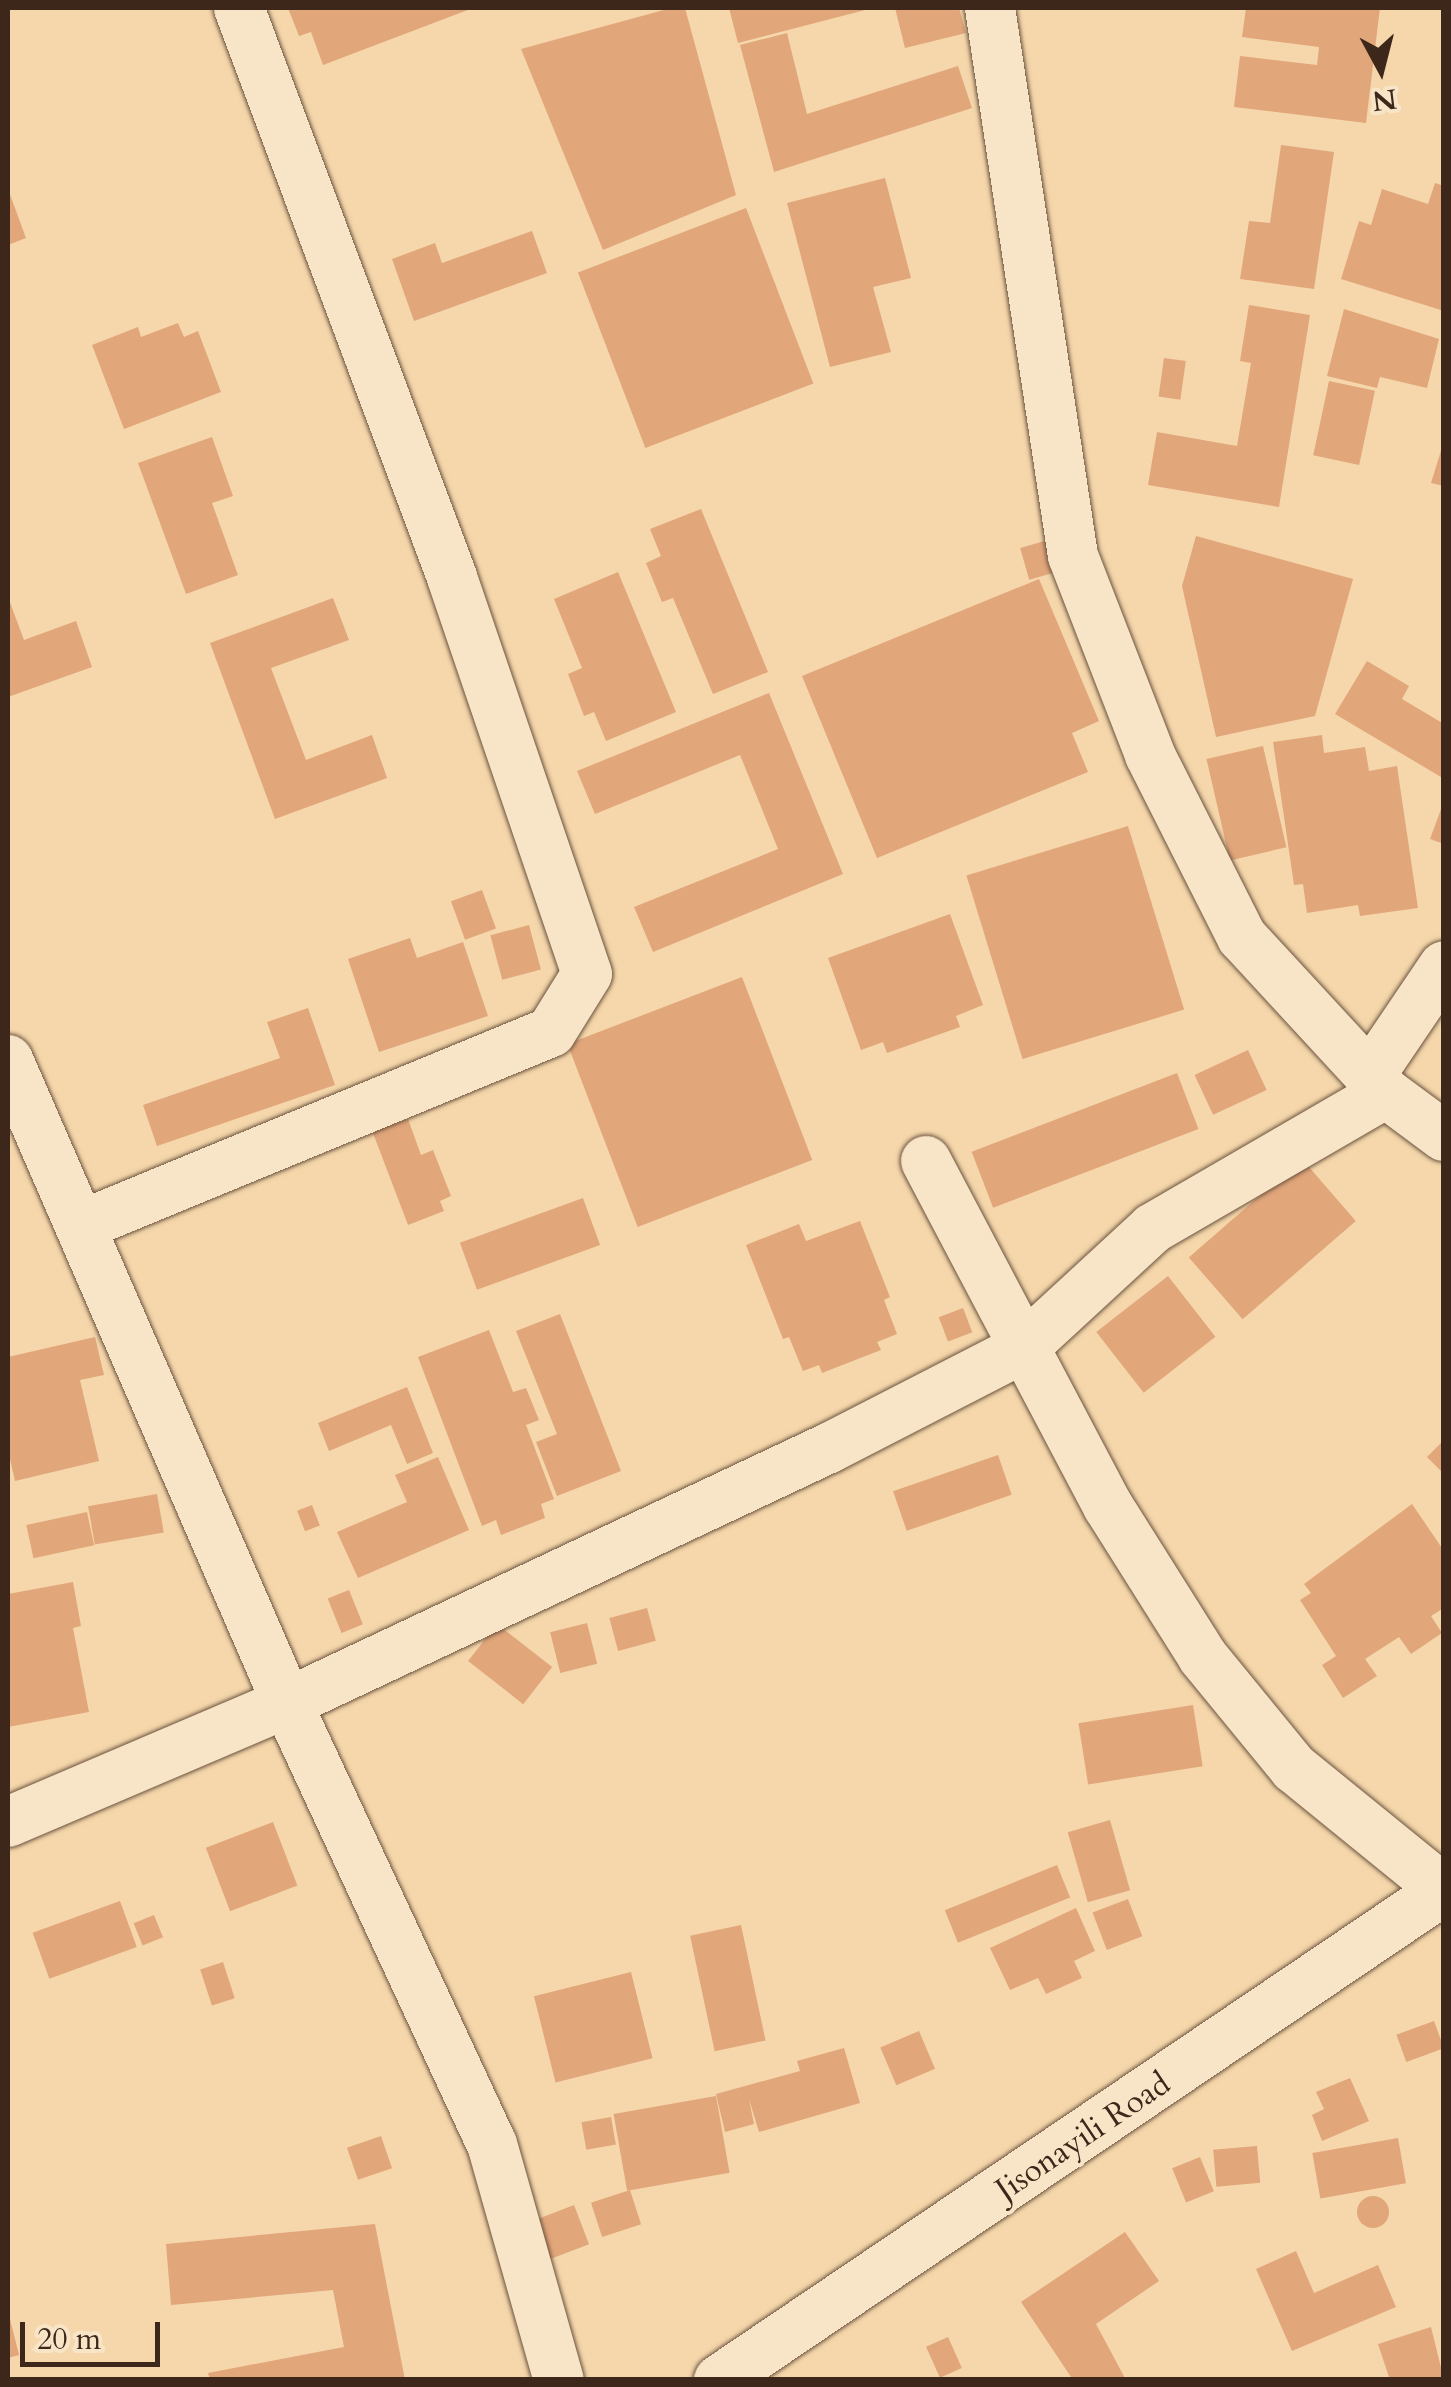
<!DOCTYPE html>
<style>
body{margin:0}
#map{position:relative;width:1451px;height:2387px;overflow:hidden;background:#f5d7ab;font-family:Cardo,serif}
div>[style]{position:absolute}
.building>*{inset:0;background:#e2a67b;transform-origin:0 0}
.round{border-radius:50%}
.roads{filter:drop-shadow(0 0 2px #6b533e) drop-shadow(0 0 2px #6b533e)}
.street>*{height:50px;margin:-25px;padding:0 25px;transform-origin:25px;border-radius:25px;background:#f8e5c8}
span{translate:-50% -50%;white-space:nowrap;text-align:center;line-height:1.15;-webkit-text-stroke:8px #f8e5c8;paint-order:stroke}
.street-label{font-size:32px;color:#3d271a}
.frame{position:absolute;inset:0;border:10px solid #3d271a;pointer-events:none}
.north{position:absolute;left:1331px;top:20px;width:100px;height:100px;-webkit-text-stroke:8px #f8e5c8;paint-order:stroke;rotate:173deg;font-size:28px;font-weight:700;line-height:40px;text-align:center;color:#3d271a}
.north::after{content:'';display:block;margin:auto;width:35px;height:45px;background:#3d271a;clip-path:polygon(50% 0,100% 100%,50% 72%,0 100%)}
.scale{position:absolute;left:20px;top:2322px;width:140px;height:45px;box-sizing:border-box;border:5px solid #3d271a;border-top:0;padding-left:12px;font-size:30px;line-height:35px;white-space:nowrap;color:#3d271a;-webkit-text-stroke:8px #f8e5c8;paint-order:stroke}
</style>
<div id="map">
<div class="building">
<div style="clip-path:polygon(288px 8px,473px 8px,323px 65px,311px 32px,299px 36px)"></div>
<div style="clip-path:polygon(671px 8px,685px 8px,736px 195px,603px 250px,521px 49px)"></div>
<div style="clip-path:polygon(729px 8px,868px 8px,869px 9px,738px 43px)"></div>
<div style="clip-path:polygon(895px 8px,959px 8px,966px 33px,905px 48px)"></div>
<div style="clip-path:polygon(1246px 8px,1380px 8px,1366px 123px,1234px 107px,1240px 56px,1317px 65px,1319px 47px,1242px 37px)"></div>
<div style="clip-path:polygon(787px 33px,807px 114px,958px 66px,972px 108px,774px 172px,740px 45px)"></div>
<div style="clip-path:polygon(1281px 145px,1334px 152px,1314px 289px,1240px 279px,1249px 221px,1270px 223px)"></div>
<div style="clip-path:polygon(885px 178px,911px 278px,873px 287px,891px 352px,830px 367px,787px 203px)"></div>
<div style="clip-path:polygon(1435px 183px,1444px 186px,1444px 311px,1341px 279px,1359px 221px,1371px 225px,1382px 189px,1428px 204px)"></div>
<div style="clip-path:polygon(8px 189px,26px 238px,8px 245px)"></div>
<div style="left:746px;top:208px;width:188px;height:180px;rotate:69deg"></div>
<div style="clip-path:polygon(532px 231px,547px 273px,414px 321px,392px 259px,435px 243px,442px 263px)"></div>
<div style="clip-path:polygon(1249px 305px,1310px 315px,1279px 507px,1148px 485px,1157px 432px,1237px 446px,1251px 363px,1240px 361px)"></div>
<div style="clip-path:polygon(1344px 309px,1439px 339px,1427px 388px,1380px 377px,1377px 388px,1327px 376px)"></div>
<div style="clip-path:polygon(178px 323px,184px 337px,198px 331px,221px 392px,124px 429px,92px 345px,138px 327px,141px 337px)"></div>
<div style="left:1164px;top:358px;width:22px;height:39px;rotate:8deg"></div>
<div style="left:1329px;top:381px;width:47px;height:76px;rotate:12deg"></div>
<div style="clip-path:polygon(212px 437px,233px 496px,212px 503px,238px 575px,186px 594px,138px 463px)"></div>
<div style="clip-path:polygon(1444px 441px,1444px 486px,1431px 483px)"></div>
<div style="clip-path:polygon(701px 509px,768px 672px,713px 694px,673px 598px,662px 602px,646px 563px,661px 556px,650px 529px)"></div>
<div style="clip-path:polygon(1196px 536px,1353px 579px,1315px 716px,1216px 737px,1182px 586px)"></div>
<div style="left:1048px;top:540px;width:33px;height:29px;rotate:74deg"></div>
<div style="clip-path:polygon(618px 572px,676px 712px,606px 741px,594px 712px,584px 716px,568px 674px,582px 668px,554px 599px)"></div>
<div style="clip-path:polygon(1039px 579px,1099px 721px,1072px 733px,1088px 772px,877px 858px,802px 676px)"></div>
<div style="clip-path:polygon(8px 597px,24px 640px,76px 621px,92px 667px,8px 697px)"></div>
<div style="clip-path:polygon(333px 598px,349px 640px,271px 668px,306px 760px,372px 735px,387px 778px,275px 819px,210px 643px)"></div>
<div style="clip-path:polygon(1367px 661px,1409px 686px,1402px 699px,1444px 724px,1441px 777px,1335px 714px)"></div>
<div style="clip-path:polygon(769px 693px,843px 874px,653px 952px,634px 907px,778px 849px,740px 755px,595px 814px,577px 771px)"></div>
<div style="clip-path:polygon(1322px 735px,1324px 753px,1365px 747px,1369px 771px,1397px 766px,1418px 908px,1360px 916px,1358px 905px,1307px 913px,1303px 884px,1294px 885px,1273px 742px)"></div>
<div style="left:1263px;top:746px;width:104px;height:58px;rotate:77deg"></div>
<div style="clip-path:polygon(1444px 801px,1444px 844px,1430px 839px)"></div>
<div style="left:1128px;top:826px;width:192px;height:169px;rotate:73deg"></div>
<div style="left:482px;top:890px;width:41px;height:33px;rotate:70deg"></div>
<div style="clip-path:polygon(950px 914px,983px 1005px,956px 1016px,960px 1027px,887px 1053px,883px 1042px,861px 1050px,828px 958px)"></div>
<div style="left:529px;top:925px;width:46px;height:40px;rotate:75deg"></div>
<div style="clip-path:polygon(410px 938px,417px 958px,463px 942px,488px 1016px,379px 1052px,348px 959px)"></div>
<div style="left:742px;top:977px;width:196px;height:187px;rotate:69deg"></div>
<div style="clip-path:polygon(308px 1008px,335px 1085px,157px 1146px,143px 1105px,280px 1058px,267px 1022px)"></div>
<div style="left:1248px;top:1050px;width:44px;height:59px;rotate:65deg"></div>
<div style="left:1177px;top:1073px;width:60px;height:220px;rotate:69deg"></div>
<div style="clip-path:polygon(386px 1113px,391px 1125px,408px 1119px,421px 1155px,433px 1150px,451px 1196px,440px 1201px,444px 1211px,408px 1225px,368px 1120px)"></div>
<div style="left:1302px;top:1159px;width:82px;height:150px;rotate:49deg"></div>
<div style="left:583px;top:1198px;width:50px;height:131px;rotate:70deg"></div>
<div style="clip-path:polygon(860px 1221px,890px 1297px,884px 1300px,897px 1334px,877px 1342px,881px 1350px,822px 1373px,819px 1365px,803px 1371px,789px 1337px,783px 1339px,746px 1245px,799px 1224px,806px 1241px)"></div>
<div style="left:1168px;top:1276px;width:77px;height:91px;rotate:52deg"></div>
<div style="left:963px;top:1308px;width:26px;height:26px;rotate:69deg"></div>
<div style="clip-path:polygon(560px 1314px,621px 1471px,557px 1496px,536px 1442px,557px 1434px,516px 1331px)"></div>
<div style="clip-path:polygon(489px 1330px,513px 1392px,526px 1388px,539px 1420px,526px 1425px,554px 1499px,541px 1504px,545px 1518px,501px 1535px,496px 1520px,482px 1526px,418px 1357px)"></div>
<div style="clip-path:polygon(95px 1337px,104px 1375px,80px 1380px,99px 1461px,15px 1481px,8px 1450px,8px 1357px)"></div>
<div style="clip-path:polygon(407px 1387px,433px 1453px,407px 1464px,391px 1425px,329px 1451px,318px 1423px)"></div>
<div style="clip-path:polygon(1444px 1440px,1444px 1474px,1427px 1457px)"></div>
<div style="left:998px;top:1455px;width:42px;height:111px;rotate:71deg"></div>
<div style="clip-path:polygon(438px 1457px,469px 1530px,358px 1578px,337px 1532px,407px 1502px,395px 1475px)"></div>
<div style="left:157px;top:1494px;width:39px;height:70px;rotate:80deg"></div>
<div style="clip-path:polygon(1412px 1504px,1444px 1551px,1444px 1608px,1431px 1616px,1442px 1633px,1411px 1654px,1399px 1637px,1365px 1659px,1377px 1676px,1343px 1698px,1322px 1665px,1336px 1656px,1300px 1600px,1311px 1593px,1304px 1584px)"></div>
<div style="left:312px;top:1505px;width:22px;height:16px;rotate:69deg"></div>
<div style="left:87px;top:1512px;width:34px;height:62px;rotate:78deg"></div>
<div style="clip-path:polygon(73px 1582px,81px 1626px,73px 1628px,89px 1712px,8px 1727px,8px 1594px)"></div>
<div style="left:349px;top:1590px;width:37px;height:23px;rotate:68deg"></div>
<div style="left:647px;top:1608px;width:34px;height:39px;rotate:75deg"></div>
<div style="left:587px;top:1623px;width:42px;height:38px;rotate:76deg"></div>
<div style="left:497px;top:1624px;width:70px;height:47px;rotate:38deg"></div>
<div style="left:1193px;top:1705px;width:62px;height:116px;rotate:81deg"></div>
<div style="left:1110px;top:1820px;width:73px;height:44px;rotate:74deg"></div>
<div style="left:273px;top:1822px;width:68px;height:72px;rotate:69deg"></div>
<div style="left:1057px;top:1865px;width:35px;height:121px;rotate:68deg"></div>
<div style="left:1128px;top:1899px;width:40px;height:38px;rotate:69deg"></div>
<div style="left:120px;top:1901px;width:49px;height:93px;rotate:70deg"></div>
<div style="clip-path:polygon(1076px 1908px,1095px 1951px,1074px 1961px,1082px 1978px,1046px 1994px,1038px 1978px,1010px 1990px,990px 1948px)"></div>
<div style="left:154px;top:1915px;width:24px;height:22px;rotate:68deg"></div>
<div style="left:741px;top:1925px;width:118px;height:52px;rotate:78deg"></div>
<div style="left:223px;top:1962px;width:38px;height:24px;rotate:72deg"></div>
<div style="left:631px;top:1972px;width:89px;height:100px;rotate:76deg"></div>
<div style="left:1434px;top:2021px;width:29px;height:40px;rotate:70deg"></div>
<div style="left:919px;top:2031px;width:41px;height:42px;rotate:67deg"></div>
<div style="clip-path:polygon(844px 2048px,860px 2103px,759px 2132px,749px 2099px,754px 2124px,725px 2132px,716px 2094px,800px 2071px,797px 2061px)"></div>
<div style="clip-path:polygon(1350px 2078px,1369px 2121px,1322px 2141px,1312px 2115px,1324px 2109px,1316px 2092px)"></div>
<div style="left:716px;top:2096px;width:78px;height:104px;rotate:80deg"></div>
<div style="left:611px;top:2117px;width:28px;height:30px;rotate:80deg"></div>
<div style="left:381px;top:2136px;width:34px;height:36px;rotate:71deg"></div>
<div style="left:1398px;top:2138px;width:46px;height:87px;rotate:80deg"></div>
<div style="left:1257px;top:2146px;width:37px;height:44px;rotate:85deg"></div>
<div style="left:1200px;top:2157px;width:37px;height:30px;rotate:68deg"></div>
<div style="left:630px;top:2190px;width:36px;height:41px;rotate:72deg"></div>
<div class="round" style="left:1357px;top:2196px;width:32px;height:32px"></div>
<div style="left:574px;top:2205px;width:42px;height:43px;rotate:69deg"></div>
<div style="clip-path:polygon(375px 2224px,405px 2380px,210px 2380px,208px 2373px,344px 2347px,333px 2290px,171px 2305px,166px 2244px)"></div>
<div style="clip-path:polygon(1125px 2232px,1159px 2281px,1096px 2324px,1126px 2380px,1073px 2380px,1021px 2302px)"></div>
<div style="clip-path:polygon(1296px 2251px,1314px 2293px,1378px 2265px,1396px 2307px,1292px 2351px,1256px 2269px)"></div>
<div style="clip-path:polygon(8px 2311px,19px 2355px,8px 2358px)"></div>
<div style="clip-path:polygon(1431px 2327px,1444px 2380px,1390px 2380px,1378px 2344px)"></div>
<div style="left:948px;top:2337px;width:34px;height:24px;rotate:66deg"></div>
</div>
<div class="roads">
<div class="street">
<div style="left:990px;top:8px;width:554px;rotate:81.39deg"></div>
<div style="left:1073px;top:556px;width:213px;rotate:68.8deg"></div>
<div style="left:1150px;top:755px;width:204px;rotate:63.2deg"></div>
<div style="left:1242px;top:937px;width:212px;rotate:47.3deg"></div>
<div style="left:1386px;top:1093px;width:72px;rotate:36.6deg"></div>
<div style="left:8px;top:1060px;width:701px;rotate:66.54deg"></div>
<div style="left:287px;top:1703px;width:486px;rotate:65.1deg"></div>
<div style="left:492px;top:2144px;width:245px;rotate:74.2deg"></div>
<div style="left:1371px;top:1074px;width:130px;rotate:-55.9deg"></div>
<div style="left:926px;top:1161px;width:390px;rotate:62.2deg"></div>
<div style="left:1108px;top:1506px;width:178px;rotate:57.8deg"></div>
<div style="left:1203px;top:1657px;width:144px;rotate:50.7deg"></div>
<div style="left:1294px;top:1768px;width:193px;rotate:39.1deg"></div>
<div style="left:80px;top:1226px;width:509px;rotate:-22.39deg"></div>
<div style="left:551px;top:1032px;width:68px;rotate:-58.2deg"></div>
<div style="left:587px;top:974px;width:419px;rotate:-108.8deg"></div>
<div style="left:452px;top:577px;width:608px;rotate:-110.52deg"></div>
<div style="left:8px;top:1822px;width:303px;rotate:-23.1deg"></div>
<div style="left:287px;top:1703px;width:599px;rotate:-25.2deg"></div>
<div style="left:829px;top:1448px;width:217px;rotate:-27.2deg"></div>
<div style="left:1022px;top:1349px;width:178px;rotate:-42.7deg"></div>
<div style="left:1153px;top:1228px;width:269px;rotate:-30.1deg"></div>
<div style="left:719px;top:2380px;width:875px;rotate:-34.05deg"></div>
</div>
</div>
<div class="street-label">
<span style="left:1083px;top:2137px;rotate:-34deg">Jisonayili Road</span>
</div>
<div class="frame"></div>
<div class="north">N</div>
<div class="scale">20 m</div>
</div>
